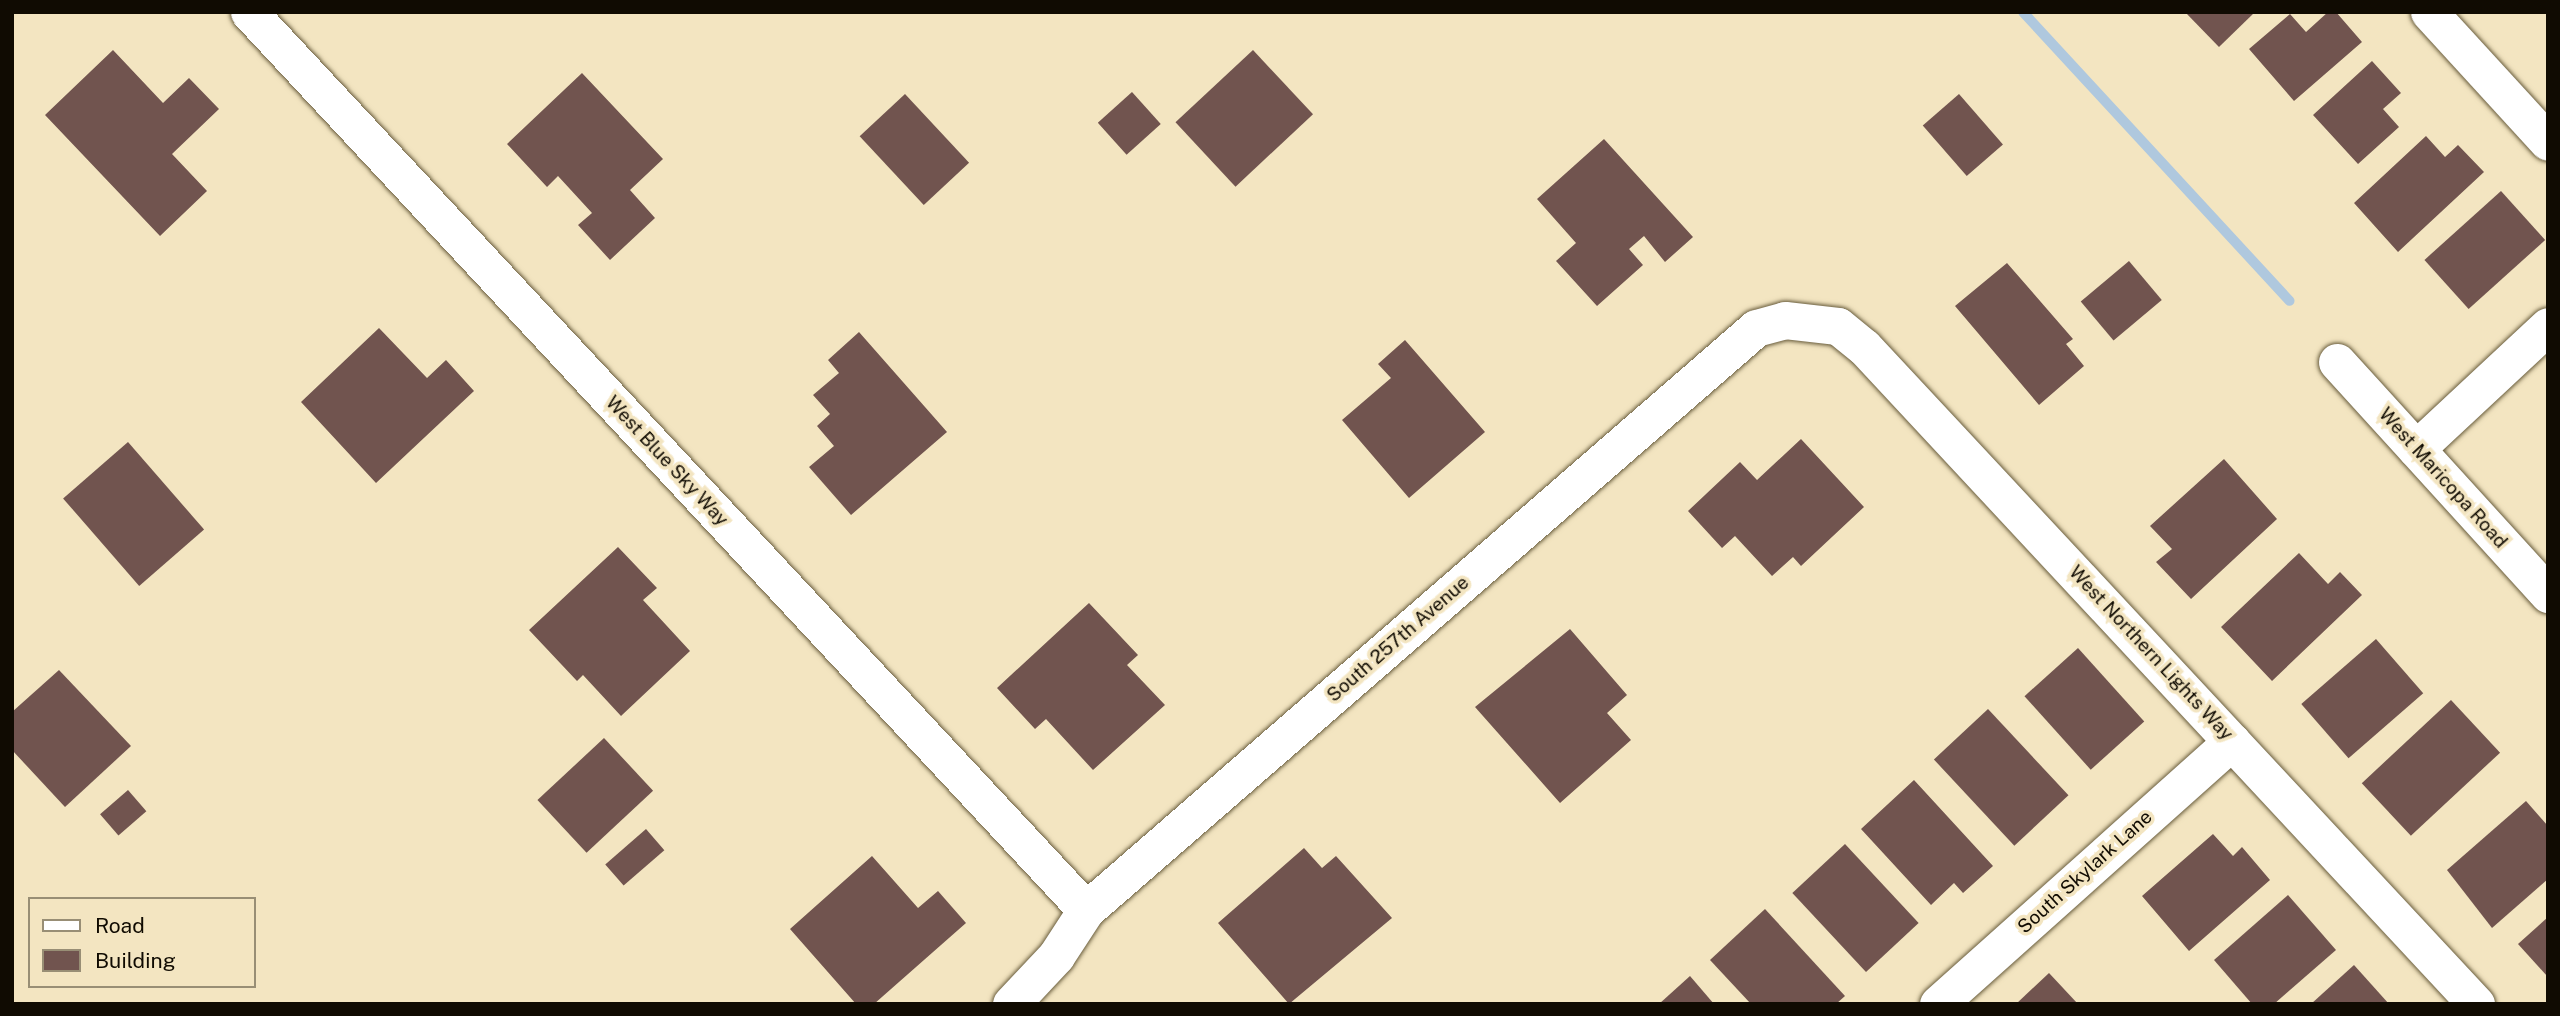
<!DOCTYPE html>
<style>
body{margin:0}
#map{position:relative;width:2560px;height:1016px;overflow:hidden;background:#f3e5c1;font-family:"Public Sans",sans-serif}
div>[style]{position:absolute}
.stream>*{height:10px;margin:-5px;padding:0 5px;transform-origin:5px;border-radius:5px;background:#afc8de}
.building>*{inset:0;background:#71544f;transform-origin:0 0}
.roads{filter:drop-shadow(0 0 2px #695d3d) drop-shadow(0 0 2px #695d3d)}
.street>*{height:37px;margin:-18.5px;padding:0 18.5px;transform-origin:18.5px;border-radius:18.5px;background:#fff}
span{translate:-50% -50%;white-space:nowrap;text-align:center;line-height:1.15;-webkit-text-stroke:7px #f3e5c1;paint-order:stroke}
.street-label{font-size:19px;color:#100b02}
.frame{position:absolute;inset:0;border:14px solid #100b02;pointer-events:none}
.legend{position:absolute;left:28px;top:897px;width:228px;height:91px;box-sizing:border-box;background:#f3e5c1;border:2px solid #988e75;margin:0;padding:9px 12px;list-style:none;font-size:21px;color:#100b02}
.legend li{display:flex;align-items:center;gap:14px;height:35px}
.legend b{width:35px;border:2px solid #988e75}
</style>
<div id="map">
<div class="stream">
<div style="left:2023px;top:12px;width:393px;rotate:47.3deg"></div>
</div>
<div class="building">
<div style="clip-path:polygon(2185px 12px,2255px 12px,2219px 47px)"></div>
<div style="clip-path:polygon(2328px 12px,2336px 12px,2362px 42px,2294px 101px,2249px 49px,2290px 14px,2306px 32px)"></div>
<div style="clip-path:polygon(113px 50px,163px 103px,189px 78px,219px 109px,172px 154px,207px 191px,160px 236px,45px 115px)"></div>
<div style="left:1253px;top:50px;width:88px;height:106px;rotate:47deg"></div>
<div style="clip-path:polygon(2372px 61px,2401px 93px,2383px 109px,2399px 127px,2358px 164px,2313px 115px)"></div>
<div style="clip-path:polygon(582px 73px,663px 159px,630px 190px,655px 218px,610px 260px,578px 225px,592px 213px,558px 176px,547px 187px,507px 144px)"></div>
<div style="left:1132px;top:92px;width:43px;height:46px;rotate:48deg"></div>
<div style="left:905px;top:94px;width:94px;height:62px;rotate:47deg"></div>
<div style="left:1959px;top:94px;width:67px;height:48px;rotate:49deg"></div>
<div style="clip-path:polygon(2426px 136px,2445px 157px,2458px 145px,2484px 172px,2398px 252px,2354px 203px)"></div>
<div style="clip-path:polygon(1604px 139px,1693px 237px,1665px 262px,1644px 236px,1629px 249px,1643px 265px,1597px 306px,1556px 261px,1576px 243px,1537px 199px)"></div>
<div style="left:2501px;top:191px;width:66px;height:103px;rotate:48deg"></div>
<div style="left:2129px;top:261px;width:51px;height:63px;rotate:50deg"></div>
<div style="clip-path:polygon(2007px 263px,2073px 339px,2066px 344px,2084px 366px,2039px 405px,1955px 306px)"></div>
<div style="clip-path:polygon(379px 328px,427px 378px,446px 360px,474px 391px,376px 483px,301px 402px)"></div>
<div style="clip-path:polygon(859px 332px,947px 432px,851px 515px,809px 467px,834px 446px,817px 426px,830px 414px,813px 395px,839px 373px,828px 360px)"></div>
<div style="clip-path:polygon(1405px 340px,1485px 432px,1409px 498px,1342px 420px,1391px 378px,1378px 364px)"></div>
<div style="clip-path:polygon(1801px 439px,1864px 507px,1801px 566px,1793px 557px,1772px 576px,1735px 536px,1722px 548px,1688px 511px,1740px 462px,1757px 480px)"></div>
<div style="left:128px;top:442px;width:116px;height:86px;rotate:49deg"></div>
<div style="clip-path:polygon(2224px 459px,2277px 519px,2191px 599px,2156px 562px,2172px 549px,2150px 526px)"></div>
<div style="clip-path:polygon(618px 547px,657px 588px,643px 600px,690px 651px,621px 716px,583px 675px,577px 681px,529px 630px)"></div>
<div style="clip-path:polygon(2299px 553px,2328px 584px,2340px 572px,2362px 595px,2272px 681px,2221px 627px)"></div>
<div style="clip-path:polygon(1089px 603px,1138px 655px,1127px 665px,1165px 705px,1093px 770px,1046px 719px,1035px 729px,997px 688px)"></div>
<div style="clip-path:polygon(1570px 629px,1627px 695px,1607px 713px,1631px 740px,1560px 803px,1475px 707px)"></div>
<div style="left:2376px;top:639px;width:72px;height:99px;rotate:49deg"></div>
<div style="left:2078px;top:648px;width:99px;height:72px;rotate:48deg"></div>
<div style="clip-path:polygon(59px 670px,131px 746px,65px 807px,12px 750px,12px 712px)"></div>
<div style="left:2451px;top:700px;width:72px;height:122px;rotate:47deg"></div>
<div style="left:1988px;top:709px;width:118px;height:74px;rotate:47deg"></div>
<div style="left:604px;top:738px;width:72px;height:91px;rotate:47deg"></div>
<div style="clip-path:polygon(1914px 780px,1993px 866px,1963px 893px,1954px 883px,1931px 905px,1861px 829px)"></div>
<div style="left:128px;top:790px;width:28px;height:37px;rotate:49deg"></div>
<div style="clip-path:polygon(2526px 801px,2548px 826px,2548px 879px,2492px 928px,2447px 870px)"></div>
<div style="left:646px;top:829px;width:28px;height:54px;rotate:49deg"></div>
<div style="clip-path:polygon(2213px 834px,2233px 856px,2242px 847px,2270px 880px,2189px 951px,2142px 896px)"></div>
<div style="left:1845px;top:844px;width:108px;height:72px;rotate:47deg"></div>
<div style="clip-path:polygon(1304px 848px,1322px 868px,1336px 856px,1392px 918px,1289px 1004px,1218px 923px)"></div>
<div style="clip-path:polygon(872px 856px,918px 908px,938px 891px,966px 923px,874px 1004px,856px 1004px,790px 929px)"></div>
<div style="clip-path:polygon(2288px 895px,2336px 950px,2274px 1004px,2252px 1004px,2214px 960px)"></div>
<div style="clip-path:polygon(1765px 909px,1845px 996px,1836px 1004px,1751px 1004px,1710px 960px)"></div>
<div style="clip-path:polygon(2548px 917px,2548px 977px,2518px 944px)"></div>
<div style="clip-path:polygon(2354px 965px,2389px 1004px,2311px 1004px)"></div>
<div style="clip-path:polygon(2049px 973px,2078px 1004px,2016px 1004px)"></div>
<div style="clip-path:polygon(1690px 976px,1714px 1004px,1659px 1004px)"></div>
</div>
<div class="roads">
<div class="street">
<div style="left:249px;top:12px;width:1228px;rotate:47.01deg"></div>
<div style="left:2429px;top:12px;width:176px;rotate:47.5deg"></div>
<div style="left:2337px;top:362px;width:314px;rotate:47.7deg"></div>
<div style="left:2416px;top:449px;width:180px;rotate:-43deg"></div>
<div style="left:1011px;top:1004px;width:66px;rotate:-46.8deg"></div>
<div style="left:1056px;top:956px;width:55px;rotate:-56.9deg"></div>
<div style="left:1086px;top:910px;width:887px;rotate:-40.98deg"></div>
<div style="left:1756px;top:328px;width:30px;rotate:-15deg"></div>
<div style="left:1785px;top:320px;width:53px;rotate:6.5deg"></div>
<div style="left:1838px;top:326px;width:33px;rotate:39deg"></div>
<div style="left:1864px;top:347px;width:898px;rotate:47.03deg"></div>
<div style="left:1938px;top:1004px;width:394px;rotate:-41.8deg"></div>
</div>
</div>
<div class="street-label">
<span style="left:667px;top:461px;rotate:47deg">West Blue Sky Way</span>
<span style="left:2443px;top:478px;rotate:48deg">West Maricopa Road</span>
<span style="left:1398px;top:639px;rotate:-41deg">South 257th Avenue</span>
<span style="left:2151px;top:653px;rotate:47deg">West Northern Lights Way</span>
<span style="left:2085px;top:872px;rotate:-42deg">South Skylark Lane</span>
</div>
<div class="frame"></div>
<ul class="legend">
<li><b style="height:9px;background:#fff"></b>Road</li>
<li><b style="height:19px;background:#71544f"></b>Building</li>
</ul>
</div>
